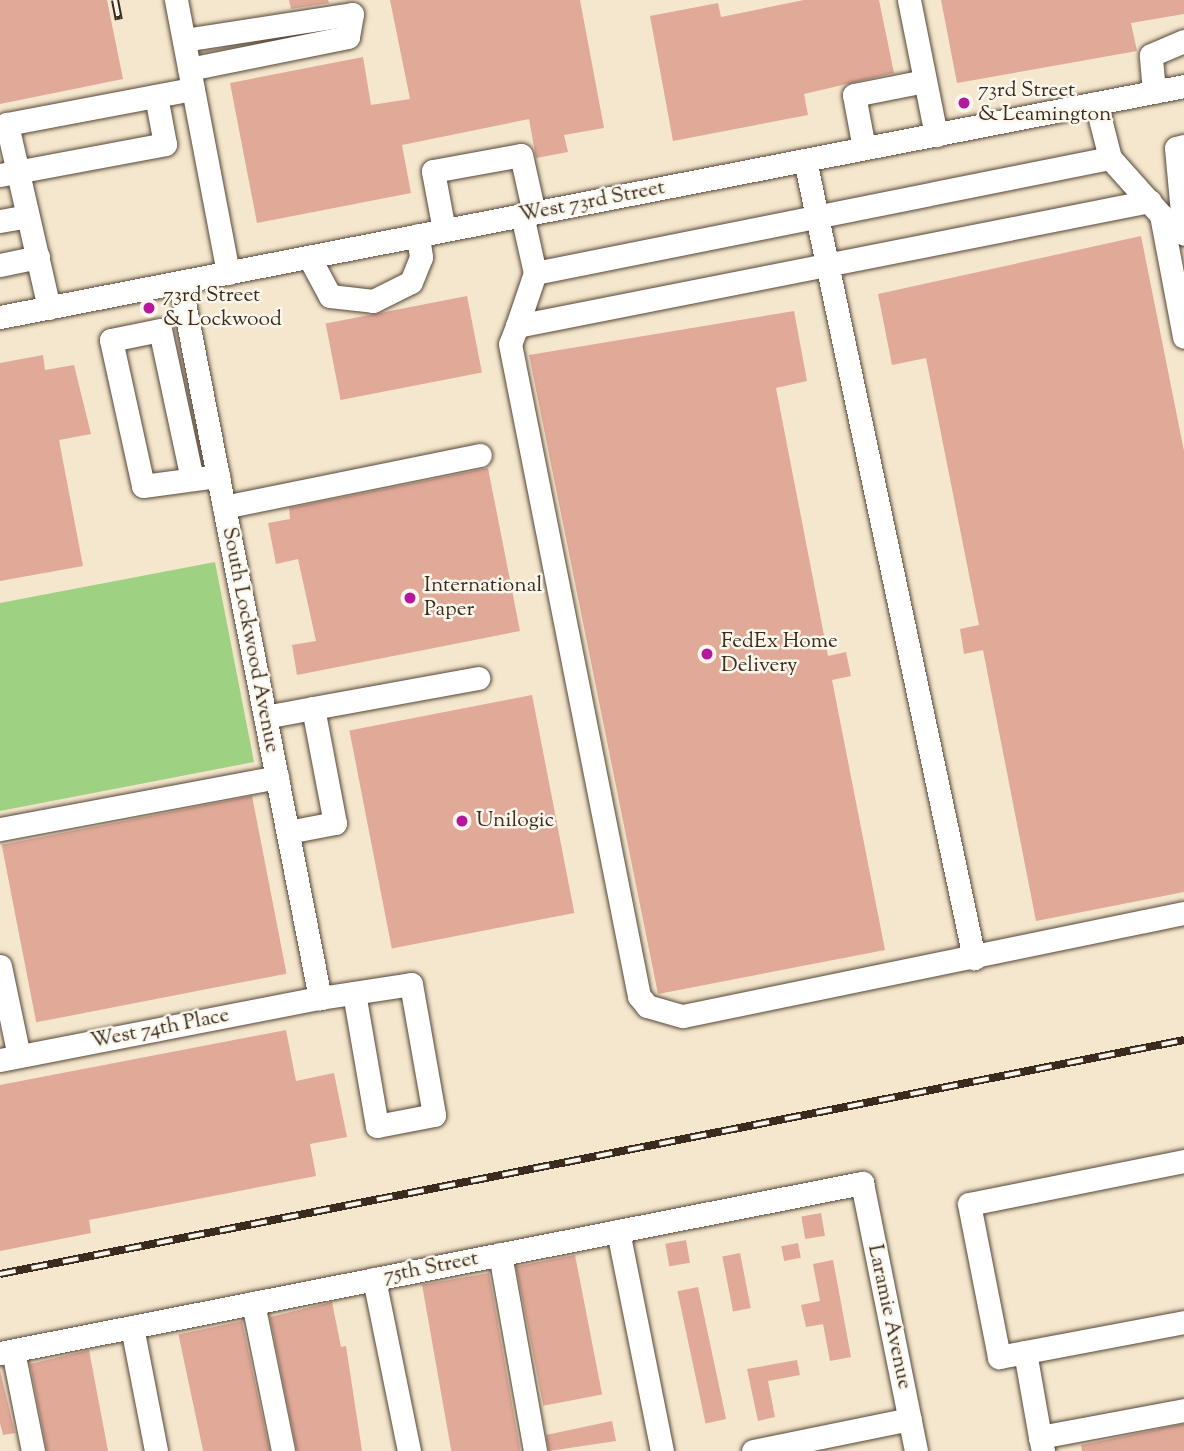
<!DOCTYPE html>
<style>
body{margin:0}
#map{position:relative;width:1184px;height:1451px;overflow:hidden;background:#f4e7cd;font-family:"Sorts Mill Goudy",serif}
div>[style]{position:absolute}
.green>*{inset:0;background:#9ed181}
.building>*{inset:0;background:#e0a998;transform-origin:0 0}
.roads{filter:drop-shadow(0 0 2px #574638) drop-shadow(0 0 2px #574638)}
.minor>*{height:23px;margin:-11.5px;padding:0 11.5px;transform-origin:11.5px;border-radius:11.5px;background:#fff}
.rail>*{height:8px;margin-top:-4px;transform-origin:0;background:repeating-linear-gradient(90deg,#fbf7ec 0 16px,#3b2a1e 0 32px);box-sizing:border-box;border-block:2px solid #3b2a1e}
.dots>*{width:19px;height:19px;translate:-50% -50%;box-sizing:border-box;border:4px solid #fbf7ec;border-radius:50%}
span{translate:-50% -50%;white-space:nowrap;text-align:center;line-height:1.15;-webkit-text-stroke:5px #fbf7ec;paint-order:stroke}
.poi-label{font-size:21px;color:#3b2a1e}
.left{translate:0 -50%;text-align:left}
.street-label{font-size:21px;color:#3b2a1e}
</style>
<div id="map">
<div class="green">
<div style="clip-path:polygon(215px 562px,254px 762px,0 811px,0 603px)"></div>
</div>
<div class="building">
<div style="clip-path:polygon(0 0,107px 0,123px 79px,0 104px)"></div>
<div style="clip-path:polygon(289px 0,328px 0,329px 3px,291px 9px)"></div>
<div style="clip-path:polygon(390px 0,580px 0,604px 128px,564px 135px,568px 152px,536px 158px,529px 119px,402px 145px,411px 193px,257px 223px,230px 83px,363px 57px,371px 105px,410px 99px)"></div>
<div style="clip-path:polygon(804px 0,879px 0,894px 73px,804px 94px,808px 115px,673px 141px,650px 16px,718px 3px,721px 17px)"></div>
<div style="clip-path:polygon(941px 0,1184px 0,1184px 14px,1131px 23px,1137px 51px,957px 83px)"></div>
<div style="clip-path:polygon(1141px 236px,1184px 451px,1184px 892px,1036px 921px,983px 650px,964px 654px,960px 629px,979px 625px,926px 358px,892px 365px,878px 294px)"></div>
<div style="left:467px;top:296px;width:78px;height:144px;rotate:79deg"></div>
<div style="clip-path:polygon(794px 311px,807px 381px,776px 388px,828px 656px,846px 652px,851px 676px,832px 680px,885px 950px,658px 994px,529px 355px)"></div>
<div style="clip-path:polygon(43px 355px,45px 370px,74px 365px,91px 434px,59px 440px,83px 566px,0 581px,0 363px)"></div>
<div style="clip-path:polygon(488px 468px,520px 631px,297px 675px,292px 645px,316px 641px,298px 559px,276px 564px,268px 523px,290px 519px,289px 508px)"></div>
<div style="left:532px;top:695px;width:222px;height:186px;rotate:79deg"></div>
<div style="left:252px;top:796px;width:181px;height:255px;rotate:79deg"></div>
<div style="clip-path:polygon(286px 1030px,296px 1081px,334px 1073px,347px 1137px,310px 1144px,316px 1176px,89px 1220px,91px 1233px,0 1251px,0 1085px)"></div>
<div style="left:821px;top:1213px;width:23px;height:20px;rotate:80deg"></div>
<div style="left:686px;top:1240px;width:23px;height:21px;rotate:80deg"></div>
<div style="left:798px;top:1243px;width:15px;height:17px;rotate:79deg"></div>
<div style="left:740px;top:1253px;width:56px;height:18px;rotate:79deg"></div>
<div style="left:575px;top:1255px;width:142px;height:60px;rotate:79deg"></div>
<div style="clip-path:polygon(833px 1260px,851px 1357px,830px 1361px,823px 1324px,806px 1327px,801px 1305px,820px 1301px,813px 1264px)"></div>
<div style="left:489px;top:1273px;width:181px;height:68px;rotate:80deg"></div>
<div style="left:698px;top:1287px;width:135px;height:21px;rotate:78deg"></div>
<div style="clip-path:polygon(332px 1302px,341px 1347px,346px 1346px,362px 1451px,297px 1451px,270px 1317px)"></div>
<div style="left:242px;top:1321px;width:133px;height:65px;rotate:78deg"></div>
<div style="clip-path:polygon(89px 1350px,108px 1451px,47px 1451px,30px 1364px)"></div>
<div style="clip-path:polygon(797px 1360px,800px 1375px,768px 1381px,775px 1417px,758px 1421px,747px 1369px)"></div>
<div style="clip-path:polygon(0 1370px,15px 1433px,3px 1435px,0 1423px)"></div>
<div style="clip-path:polygon(612px 1421px,616px 1441px,549px 1451px,546px 1435px)"></div>
<div style="clip-path:polygon(1184px 1424px,1184px 1451px,1082px 1451px,1081px 1445px)"></div>
</div>
<div class="roads">
<div class="minor">
<div style="left:176px;top:0;width:278px;rotate:79.2deg"></div>
<div style="left:909px;top:0;width:138px;rotate:78.7deg"></div>
<div style="left:184px;top:40px;width:170px;rotate:-8.8deg"></div>
<div style="left:352px;top:14px;width:23px;rotate:100deg"></div>
<div style="left:348px;top:37px;width:162px;rotate:168.6deg"></div>
<div style="left:1154px;top:92px;width:37px;rotate:-95deg"></div>
<div style="left:1151px;top:55px;width:36px;rotate:-23deg"></div>
<div style="left:1096px;top:103px;width:57px;rotate:75.7deg"></div>
<div style="left:1110px;top:158px;width:76px;rotate:48.2deg"></div>
<div style="left:1161px;top:215px;width:124px;rotate:79.3deg"></div>
<div style="left:1184px;top:146px;width:8px;rotate:166deg"></div>
<div style="left:1176px;top:148px;width:86px;rotate:84.7deg"></div>
<div style="left:864px;top:148px;width:54px;rotate:-100.7deg"></div>
<div style="left:854px;top:95px;width:72px;rotate:-11.2deg"></div>
<div style="left:805px;top:160px;width:816px;rotate:78.04deg"></div>
<div style="left:0;top:175px;width:168px;rotate:-10.6deg"></div>
<div style="left:165px;top:144px;width:49px;rotate:-100.6deg"></div>
<div style="left:522px;top:215px;width:59px;rotate:77.4deg"></div>
<div style="left:535px;top:273px;width:56px;rotate:108.8deg"></div>
<div style="left:517px;top:326px;width:645px;rotate:-11.17deg"></div>
<div style="left:0;top:221px;width:28px;rotate:-10deg"></div>
<div style="left:444px;top:230px;width:60px;rotate:-100.6deg"></div>
<div style="left:433px;top:171px;width:89px;rotate:-10.3deg"></div>
<div style="left:521px;top:155px;width:59px;rotate:77.4deg"></div>
<div style="left:309px;top:257px;width:44px;rotate:61.7deg"></div>
<div style="left:330px;top:296px;width:43px;rotate:6.6deg"></div>
<div style="left:373px;top:301px;width:42px;rotate:-26.6deg"></div>
<div style="left:411px;top:282px;width:27px;rotate:-68deg"></div>
<div style="left:421px;top:257px;width:22px;rotate:-98deg"></div>
<div style="left:0;top:265px;width:39px;rotate:-12deg"></div>
<div style="left:535px;top:273px;width:586px;rotate:-11.31deg"></div>
<div style="left:180px;top:282px;width:730px;rotate:78.94deg"></div>
<div style="left:49px;top:308px;width:189px;rotate:-102.9deg"></div>
<div style="left:7px;top:124px;width:189px;rotate:-10.7deg"></div>
<div style="left:0;top:317px;width:1206px;rotate:-11.04deg"></div>
<div style="left:517px;top:326px;width:19px;rotate:111deg"></div>
<div style="left:510px;top:344px;width:665px;rotate:78.81deg"></div>
<div style="left:639px;top:996px;width:13px;rotate:51deg"></div>
<div style="left:647px;top:1006px;width:37px;rotate:16deg"></div>
<div style="left:683px;top:1016px;width:511px;rotate:-11.62deg"></div>
<div style="left:192px;top:479px;width:152px;rotate:-102.1deg"></div>
<div style="left:160px;top:330px;width:50px;rotate:168.5deg"></div>
<div style="left:111px;top:340px;width:149px;rotate:77.6deg"></div>
<div style="left:143px;top:486px;width:76px;rotate:-7.6deg"></div>
<div style="left:224px;top:507px;width:261px;rotate:-11.5deg"></div>
<div style="left:313px;top:708px;width:168px;rotate:-10.3deg"></div>
<div style="left:265px;top:717px;width:49px;rotate:-10.6deg"></div>
<div style="left:313px;top:708px;width:117px;rotate:79.2deg"></div>
<div style="left:335px;top:823px;width:48px;rotate:169.2deg"></div>
<div style="left:0;top:829px;width:282px;rotate:-10.6deg"></div>
<div style="left:0;top:966px;width:92px;rotate:78.1deg"></div>
<div style="left:0;top:1060px;width:326px;rotate:-11deg"></div>
<div style="left:320px;top:998px;width:92px;rotate:-8.7deg"></div>
<div style="left:411px;top:984px;width:133px;rotate:80deg"></div>
<div style="left:434px;top:1115px;width:58px;rotate:169.1deg"></div>
<div style="left:377px;top:1126px;width:135px;rotate:-99.8deg"></div>
<div style="left:1184px;top:1161px;width:219px;rotate:168.7deg"></div>
<div style="left:969px;top:1204px;width:156px;rotate:78.9deg"></div>
<div style="left:999px;top:1357px;width:188px;rotate:-10.7deg"></div>
<div style="left:618px;top:1231px;width:224px;rotate:78.7deg"></div>
<div style="left:500px;top:1254px;width:200px;rotate:79.9deg"></div>
<div style="left:374px;top:1279px;width:176px;rotate:78.5deg"></div>
<div style="left:253px;top:1303px;width:151px;rotate:78.5deg"></div>
<div style="left:132px;top:1327px;width:126px;rotate:79deg"></div>
<div style="left:13px;top:1351px;width:102px;rotate:78.7deg"></div>
<div style="left:1025px;top:1352px;width:86px;rotate:80deg"></div>
<div style="left:0;top:1353px;width:879px;rotate:-11.16deg"></div>
<div style="left:862px;top:1183px;width:273px;rotate:78.6deg"></div>
<div style="left:753px;top:1451px;width:160px;rotate:-11.5deg"></div>
<div style="left:1043px;top:1451px;width:14px;rotate:-102deg"></div>
<div style="left:1040px;top:1437px;width:147px;rotate:-10.6deg"></div>
</div>
</div>
<div class="rail">
<div style="left:115px;top:0;width:20px;rotate:79deg"></div>
<div style="left:0;top:1274px;width:1207px;rotate:-11.18deg"></div>
</div>
<div class="dots">
<div style="left:964px;top:103px;background:#b5179e"></div>
<div style="left:149px;top:308px;background:#b5179e"></div>
<div style="left:410px;top:598px;background:#b5179e"></div>
<div style="left:707px;top:654px;background:#b5179e"></div>
<div style="left:462px;top:821px;background:#b5179e"></div>
</div>
<div class="poi-label">
<span class="left" style="left:978px;top:103px">73rd Street<br>&amp; Leamington</span>
<span class="left" style="left:163px;top:308px">73rd Street<br>&amp; Lockwood</span>
<span class="left" style="left:424px;top:598px">International<br>Paper</span>
<span class="left" style="left:721px;top:654px">FedEx Home<br>Delivery</span>
<span class="left" style="left:476px;top:821px">Unilogic</span>
</div>
<div class="street-label">
<span style="left:592px;top:202px;rotate:-11deg">West 73rd Street</span>
<span style="left:250px;top:640px;rotate:79deg">South Lockwood Avenue</span>
<span style="left:160px;top:1029px;rotate:-11deg">West 74th Place</span>
<span style="left:431px;top:1268px;rotate:-11deg">75th Street</span>
<span style="left:889px;top:1317px;rotate:78deg">Laramie Avenue</span>
</div>
</div>
